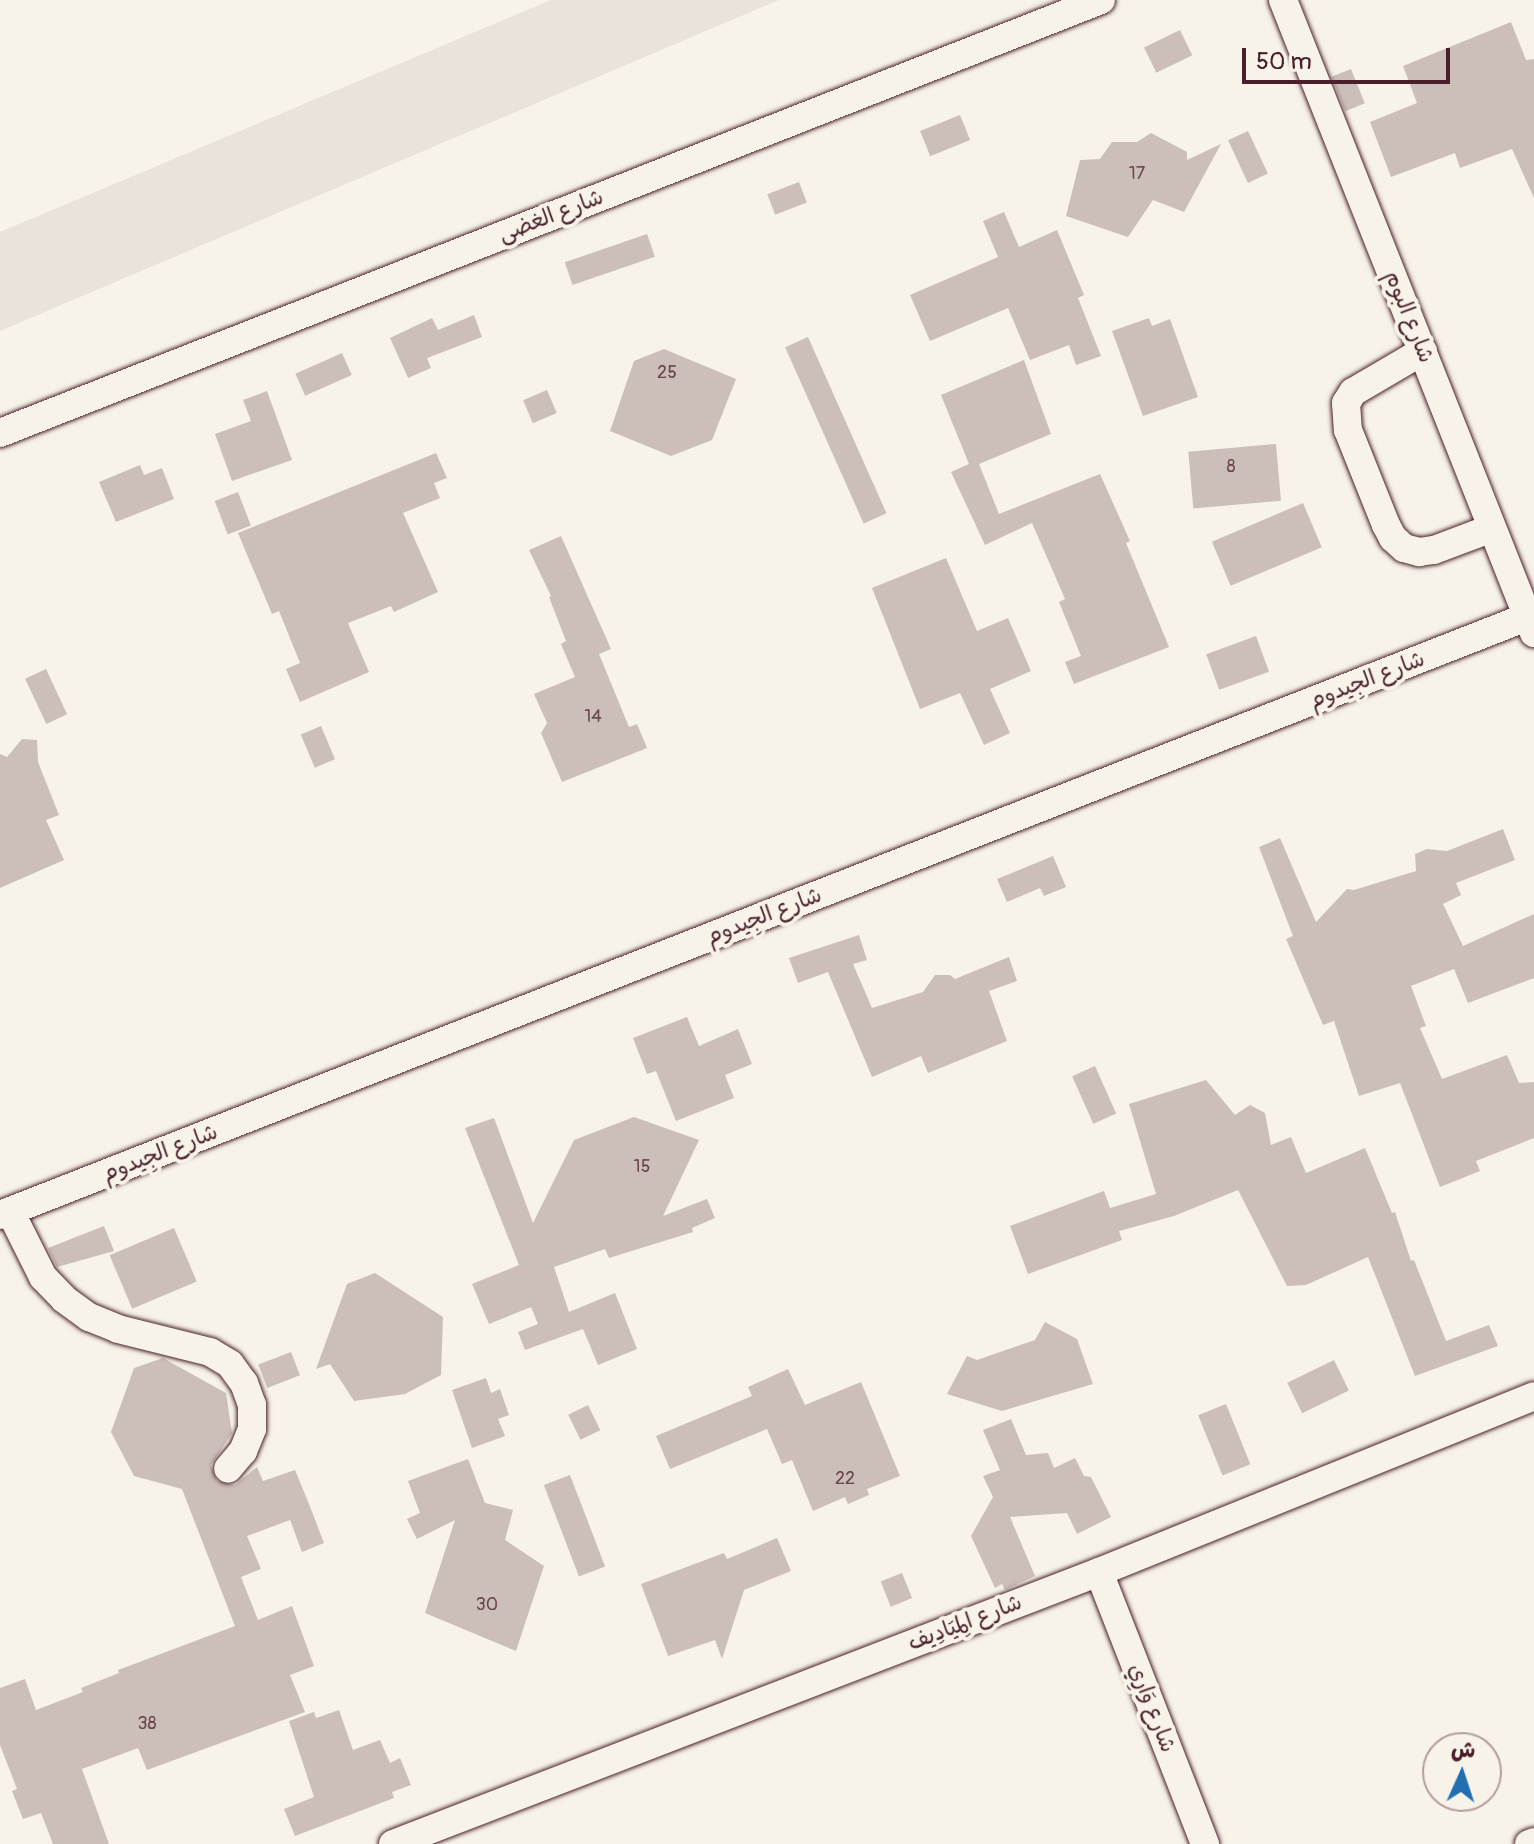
<!DOCTYPE html>
<meta charset="utf-8">
<style>
body{margin:0}
#map{position:relative;width:1534px;height:1844px;overflow:hidden;background:#f7f3e8;font-family:Pangolin,"Playpen Sans Arabic",sans-serif}
div>[style]{position:absolute}
.built>*{inset:0;background:#eae3da}
.building>*{inset:0;background:#ccbfb9;transform-origin:0 0}
.roads{filter:drop-shadow(0 0 2px #4a1f2b) drop-shadow(0 0 2px #4a1f2b)}
.minor>*{height:28px;margin:-14px;padding:0 14px;transform-origin:14px;border-radius:14px;background:#f7f3e8}
span{translate:-50% -50%;white-space:nowrap;text-align:center;line-height:1.15;-webkit-text-stroke:8px #f7f3e8;paint-order:stroke}
.number-label{font-size:18px;color:#6a474e}
.number-label span{-webkit-text-stroke-width:0}
.street-label{font-size:22px;color:#4a1f2b}
.north{position:absolute;left:1422px;top:1732px;width:80px;height:80px;box-sizing:border-box;background:#f7f3e8;border:2px solid #b29e9c;border-radius:50%;rotate:3deg;font-size:22px;font-weight:700;line-height:32px;text-align:center;color:#4a1f2b}
.north::after{content:'';display:block;margin:auto;width:28px;height:36px;background:#1f6fb2;clip-path:polygon(50% 0,100% 100%,50% 72%,0 100%)}
.scale{position:absolute;left:1242px;top:48px;width:208px;height:36px;box-sizing:border-box;border:4px solid #4a1f2b;border-top:0;padding-left:10px;font-size:24px;line-height:28px;white-space:nowrap;color:#4a1f2b;-webkit-text-stroke:6px #f7f3e8;paint-order:stroke}
</style>
<div id="map">
<div class="built">
<div style="clip-path:polygon(551px 0,779px 0,0 331px,0 232px)"></div>
</div>
<div class="building">
<div style="clip-path:polygon(1511px 22px,1526px 60px,1534px 59px,1534px 198px,1512px 149px,1460px 168px,1455px 153px,1391px 177px,1370px 122px,1417px 103px,1403px 66px)"></div>
<div style="left:1180px;top:30px;width:28px;height:40px;rotate:64deg"></div>
<div style="left:1351px;top:69px;width:37px;height:21px;rotate:68deg"></div>
<div style="left:960px;top:115px;width:27px;height:43px;rotate:68deg"></div>
<div style="left:1248px;top:131px;width:47px;height:22px;rotate:65deg"></div>
<div style="clip-path:polygon(1151px 133px,1187px 152px,1187px 160px,1221px 144px,1184px 212px,1153px 200px,1128px 237px,1066px 216px,1080px 160px,1100px 159px,1112px 142px,1137px 142px)"></div>
<div style="left:799px;top:182px;width:22px;height:34px;rotate:69deg"></div>
<div style="clip-path:polygon(1004px 212px,1019px 247px,1057px 230px,1084px 295px,1078px 298px,1101px 356px,1076px 365px,1069px 345px,1030px 360px,1008px 308px,930px 341px,910px 295px,998px 257px,983px 221px)"></div>
<div style="left:647px;top:234px;width:24px;height:87px;rotate:71deg"></div>
<div style="clip-path:polygon(474px 315px,482px 337px,427px 358px,431px 368px,408px 378px,390px 338px,432px 318px,438px 330px)"></div>
<div style="clip-path:polygon(1149px 318px,1152px 326px,1170px 319px,1198px 397px,1143px 416px,1112px 331px)"></div>
<div style="left:808px;top:337px;width:193px;height:25px;rotate:66deg"></div>
<div style="clip-path:polygon(664px 349px,736px 379px,712px 440px,671px 456px,610px 431px,634px 361px)"></div>
<div style="left:342px;top:353px;width:24px;height:51px;rotate:66deg"></div>
<div style="clip-path:polygon(1024px 360px,1051px 434px,979px 464px,999px 514px,1100px 474px,1130px 541px,1126px 543px,1169px 647px,1074px 684px,1065px 662px,1081px 656px,1059px 602px,1065px 599px,1032px 523px,985px 545px,951px 472px,969px 464px,941px 395px)"></div>
<div style="left:547px;top:390px;width:25px;height:26px;rotate:67deg"></div>
<div style="clip-path:polygon(267px 391px,292px 460px,232px 481px,215px 434px,251px 421px,243px 400px)"></div>
<div style="left:1276px;top:444px;width:57px;height:88px;rotate:85deg"></div>
<div style="clip-path:polygon(436px 453px,447px 478px,434px 483px,440px 498px,403px 513px,438px 592px,394px 612px,391px 606px,348px 623px,369px 672px,300px 702px,286px 669px,300px 663px,279px 611px,272px 614px,238px 533px)"></div>
<div style="clip-path:polygon(140px 465px,144px 475px,162px 468px,174px 499px,116px 522px,99px 482px)"></div>
<div style="left:238px;top:492px;width:36px;height:25px;rotate:69deg"></div>
<div style="left:1303px;top:503px;width:48px;height:99px;rotate:67deg"></div>
<div style="clip-path:polygon(561px 536px,611px 649px,599px 654px,629px 727px,637px 724px,647px 748px,562px 782px,541px 733px,547px 723px,534px 694px,575px 677px,561px 644px,566px 641px,549px 597px,551px 596px,529px 550px)"></div>
<div style="clip-path:polygon(946px 558px,977px 631px,1008px 618px,1031px 671px,990px 689px,1010px 733px,984px 745px,960px 693px,920px 709px,872px 588px)"></div>
<div style="left:1256px;top:636px;width:38px;height:53px;rotate:70deg"></div>
<div style="left:46px;top:669px;width:50px;height:23px;rotate:65deg"></div>
<div style="left:321px;top:726px;width:36px;height:22px;rotate:67deg"></div>
<div style="clip-path:polygon(22px 739px,37px 740px,38px 762px,59px 815px,46px 820px,64px 860px,0 888px,0 754px,7px 757px)"></div>
<div style="clip-path:polygon(1503px 829px,1515px 860px,1456px 883px,1461px 895px,1443px 904px,1463px 946px,1534px 914px,1534px 978px,1468px 1003px,1454px 969px,1411px 986px,1426px 1026px,1420px 1028px,1442px 1079px,1507px 1055px,1519px 1083px,1534px 1082px,1534px 1138px,1476px 1161px,1480px 1171px,1440px 1187px,1400px 1083px,1359px 1096px,1334px 1021px,1323px 1025px,1286px 939px,1293px 936px,1259px 847px,1280px 838px,1316px 922px,1347px 889px,1354px 890px,1416px 871px,1415px 854px,1427px 849px,1447px 851px)"></div>
<div style="clip-path:polygon(1053px 856px,1066px 887px,1044px 896px,1040px 888px,1007px 902px,997px 879px)"></div>
<div style="clip-path:polygon(859px 935px,867px 960px,853px 964px,872px 1008px,923px 992px,935px 975px,950px 975px,955px 979px,1009px 957px,1017px 981px,989px 991px,1007px 1041px,928px 1073px,921px 1056px,872px 1077px,828px 972px,798px 983px,789px 958px)"></div>
<div style="clip-path:polygon(687px 1017px,699px 1046px,738px 1029px,752px 1064px,725px 1075px,734px 1098px,676px 1121px,656px 1071px,647px 1074px,633px 1038px)"></div>
<div style="left:1095px;top:1066px;width:52px;height:25px;rotate:66deg"></div>
<div style="clip-path:polygon(1206px 1080px,1235px 1115px,1250px 1105px,1265px 1113px,1271px 1145px,1291px 1137px,1306px 1173px,1365px 1148px,1392px 1213px,1395px 1212px,1411px 1261px,1414px 1260px,1446px 1341px,1489px 1325px,1498px 1346px,1415px 1376px,1368px 1257px,1306px 1285px,1287px 1286px,1238px 1190px,1174px 1216px,1119px 1231px,1122px 1240px,1028px 1274px,1010px 1226px,1104px 1191px,1110px 1208px,1156px 1194px,1129px 1104px)"></div>
<div style="clip-path:polygon(634px 1117px,699px 1140px,663px 1216px,707px 1199px,715px 1218px,692px 1228px,693px 1232px,609px 1258px,605px 1249px,554px 1267px,569px 1312px,615px 1293px,637px 1349px,598px 1365px,583px 1329px,525px 1350px,518px 1332px,538px 1324px,531px 1307px,489px 1324px,472px 1284px,519px 1265px,465px 1128px,494px 1118px,533px 1223px,574px 1140px)"></div>
<div style="clip-path:polygon(104px 1226px,114px 1251px,57px 1267px,48px 1248px)"></div>
<div style="left:174px;top:1228px;width:58px;height:70px;rotate:67deg"></div>
<div style="clip-path:polygon(375px 1273px,443px 1317px,441px 1375px,405px 1394px,354px 1401px,330px 1364px,316px 1369px,347px 1284px)"></div>
<div style="clip-path:polygon(1045px 1322px,1077px 1339px,1093px 1384px,1002px 1411px,947px 1394px,967px 1356px,977px 1360px,1035px 1340px)"></div>
<div style="left:291px;top:1352px;width:25px;height:35px;rotate:69deg"></div>
<div style="clip-path:polygon(163px 1358px,226px 1393px,232px 1433px,211px 1465px,217px 1481px,235px 1485px,257px 1467px,263px 1481px,295px 1470px,309px 1504px,324px 1543px,302px 1552px,290px 1520px,247px 1536px,261px 1569px,241px 1577px,258px 1620px,292px 1606px,314px 1666px,290px 1675px,305px 1712px,147px 1770px,138px 1748px,82px 1769px,109px 1844px,53px 1844px,41px 1813px,23px 1819px,12px 1791px,17px 1789px,0 1745px,0 1688px,25px 1679px,36px 1710px,83px 1692px,81px 1688px,119px 1673px,118px 1670px,235px 1626px,182px 1489px,134px 1476px,111px 1432px,134px 1368px)"></div>
<div style="left:1334px;top:1360px;width:34px;height:52px;rotate:64deg"></div>
<div style="clip-path:polygon(788px 1369px,805px 1405px,861px 1382px,900px 1476px,867px 1489px,869px 1495px,848px 1504px,845px 1497px,813px 1511px,792px 1460px,782px 1464px,767px 1429px,670px 1469px,656px 1436px,752px 1396px,748px 1387px)"></div>
<div style="clip-path:polygon(486px 1378px,491px 1393px,500px 1389px,509px 1415px,498px 1419px,505px 1436px,472px 1448px,452px 1390px)"></div>
<div style="left:1226px;top:1404px;width:65px;height:30px;rotate:68deg"></div>
<div style="left:588px;top:1405px;width:28px;height:22px;rotate:64deg"></div>
<div style="clip-path:polygon(1011px 1419px,1026px 1455px,1048px 1453px,1054px 1468px,1075px 1458px,1084px 1476px,1091px 1477px,1111px 1517px,1077px 1534px,1067px 1513px,1010px 1517px,1035px 1576px,1005px 1590px,1002px 1584px,995px 1588px,971px 1536px,993px 1497px,983px 1476px,1000px 1470px,983px 1430px)"></div>
<div style="clip-path:polygon(468px 1459px,485px 1503px,513px 1510px,505px 1540px,544px 1566px,516px 1651px,425px 1613px,455px 1520px,417px 1539px,407px 1519px,420px 1513px,408px 1481px)"></div>
<div style="left:570px;top:1475px;width:98px;height:28px;rotate:69deg"></div>
<div style="clip-path:polygon(777px 1538px,791px 1571px,744px 1590px,722px 1659px,715px 1640px,668px 1656px,641px 1584px,724px 1553px,727px 1559px)"></div>
<div style="left:902px;top:1573px;width:27px;height:23px;rotate:68deg"></div>
<div style="clip-path:polygon(339px 1710px,353px 1750px,380px 1740px,390px 1763px,400px 1758px,411px 1785px,392px 1792px,394px 1798px,295px 1836px,284px 1809px,314px 1797px,289px 1721px,314px 1712px,316px 1718px)"></div>
</div>
<div class="roads">
<div class="minor">
<div style="left:1283px;top:0;width:681px;rotate:68.37deg"></div>
<div style="left:1423px;top:351px;width:81px;rotate:149.6deg"></div>
<div style="left:1353px;top:392px;width:13px;rotate:122deg"></div>
<div style="left:1346px;top:403px;width:27px;rotate:86deg"></div>
<div style="left:1348px;top:430px;width:102px;rotate:68.2deg"></div>
<div style="left:1386px;top:525px;width:15px;rotate:62deg"></div>
<div style="left:1393px;top:538px;width:15px;rotate:42deg"></div>
<div style="left:1404px;top:548px;width:16px;rotate:15deg"></div>
<div style="left:1419px;top:552px;width:15px;rotate:-8deg"></div>
<div style="left:1434px;top:550px;width:60px;rotate:-20.6deg"></div>
<div style="left:0;top:433px;width:1183px;rotate:-21.47deg"></div>
<div style="left:10px;top:1211px;width:74px;rotate:63.4deg"></div>
<div style="left:43px;top:1277px;width:30px;rotate:46deg"></div>
<div style="left:64px;top:1299px;width:31px;rotate:36deg"></div>
<div style="left:89px;top:1317px;width:31px;rotate:22deg"></div>
<div style="left:118px;top:1329px;width:95px;rotate:14deg"></div>
<div style="left:210px;top:1352px;width:23px;rotate:31deg"></div>
<div style="left:230px;top:1364px;width:24px;rotate:54deg"></div>
<div style="left:244px;top:1383px;width:23px;rotate:70deg"></div>
<div style="left:252px;top:1405px;width:24px;rotate:90deg"></div>
<div style="left:252px;top:1429px;width:24px;rotate:112deg"></div>
<div style="left:243px;top:1451px;width:23px;rotate:130deg"></div>
<div style="left:0;top:1215px;width:1640px;rotate:-21.39deg"></div>
<div style="left:1099px;top:1572px;width:292px;rotate:68.7deg"></div>
<div style="left:393px;top:1844px;width:757px;rotate:-21.07deg"></div>
<div style="left:1099px;top:1572px;width:469px;rotate:-22deg"></div>
<div style="left:1529px;top:1844px;width:5px;rotate:-22deg"></div>
</div>
</div>
<div class="number-label">
<span style="left:1137px;top:174px">17</span>
<span style="left:667px;top:373px">25</span>
<span style="left:1231px;top:467px">8</span>
<span style="left:593px;top:717px">14</span>
<span style="left:642px;top:1167px">15</span>
<span style="left:845px;top:1479px">22</span>
<span style="left:487px;top:1605px">30</span>
<span style="left:147px;top:1724px">38</span>
</div>
<div class="street-label">
<span style="left:551px;top:216px;rotate:-21deg">شارع الغضى</span>
<span style="left:1409px;top:317px;rotate:68deg">شارع البوم</span>
<span style="left:1367px;top:680px;rotate:-21deg">شارع الجِيدوم</span>
<span style="left:764px;top:916px;rotate:-21deg">شارع الجِيدوم</span>
<span style="left:160px;top:1153px;rotate:-21deg">شارع الجِيدوم</span>
<span style="left:965px;top:1623px;rotate:-21deg">شارع المِيَادِيف</span>
<span style="left:1152px;top:1708px;rotate:69deg">شارع وَارِي</span>
</div>
<div class="north">ش</div>
<div class="scale">50 m</div>
</div>
